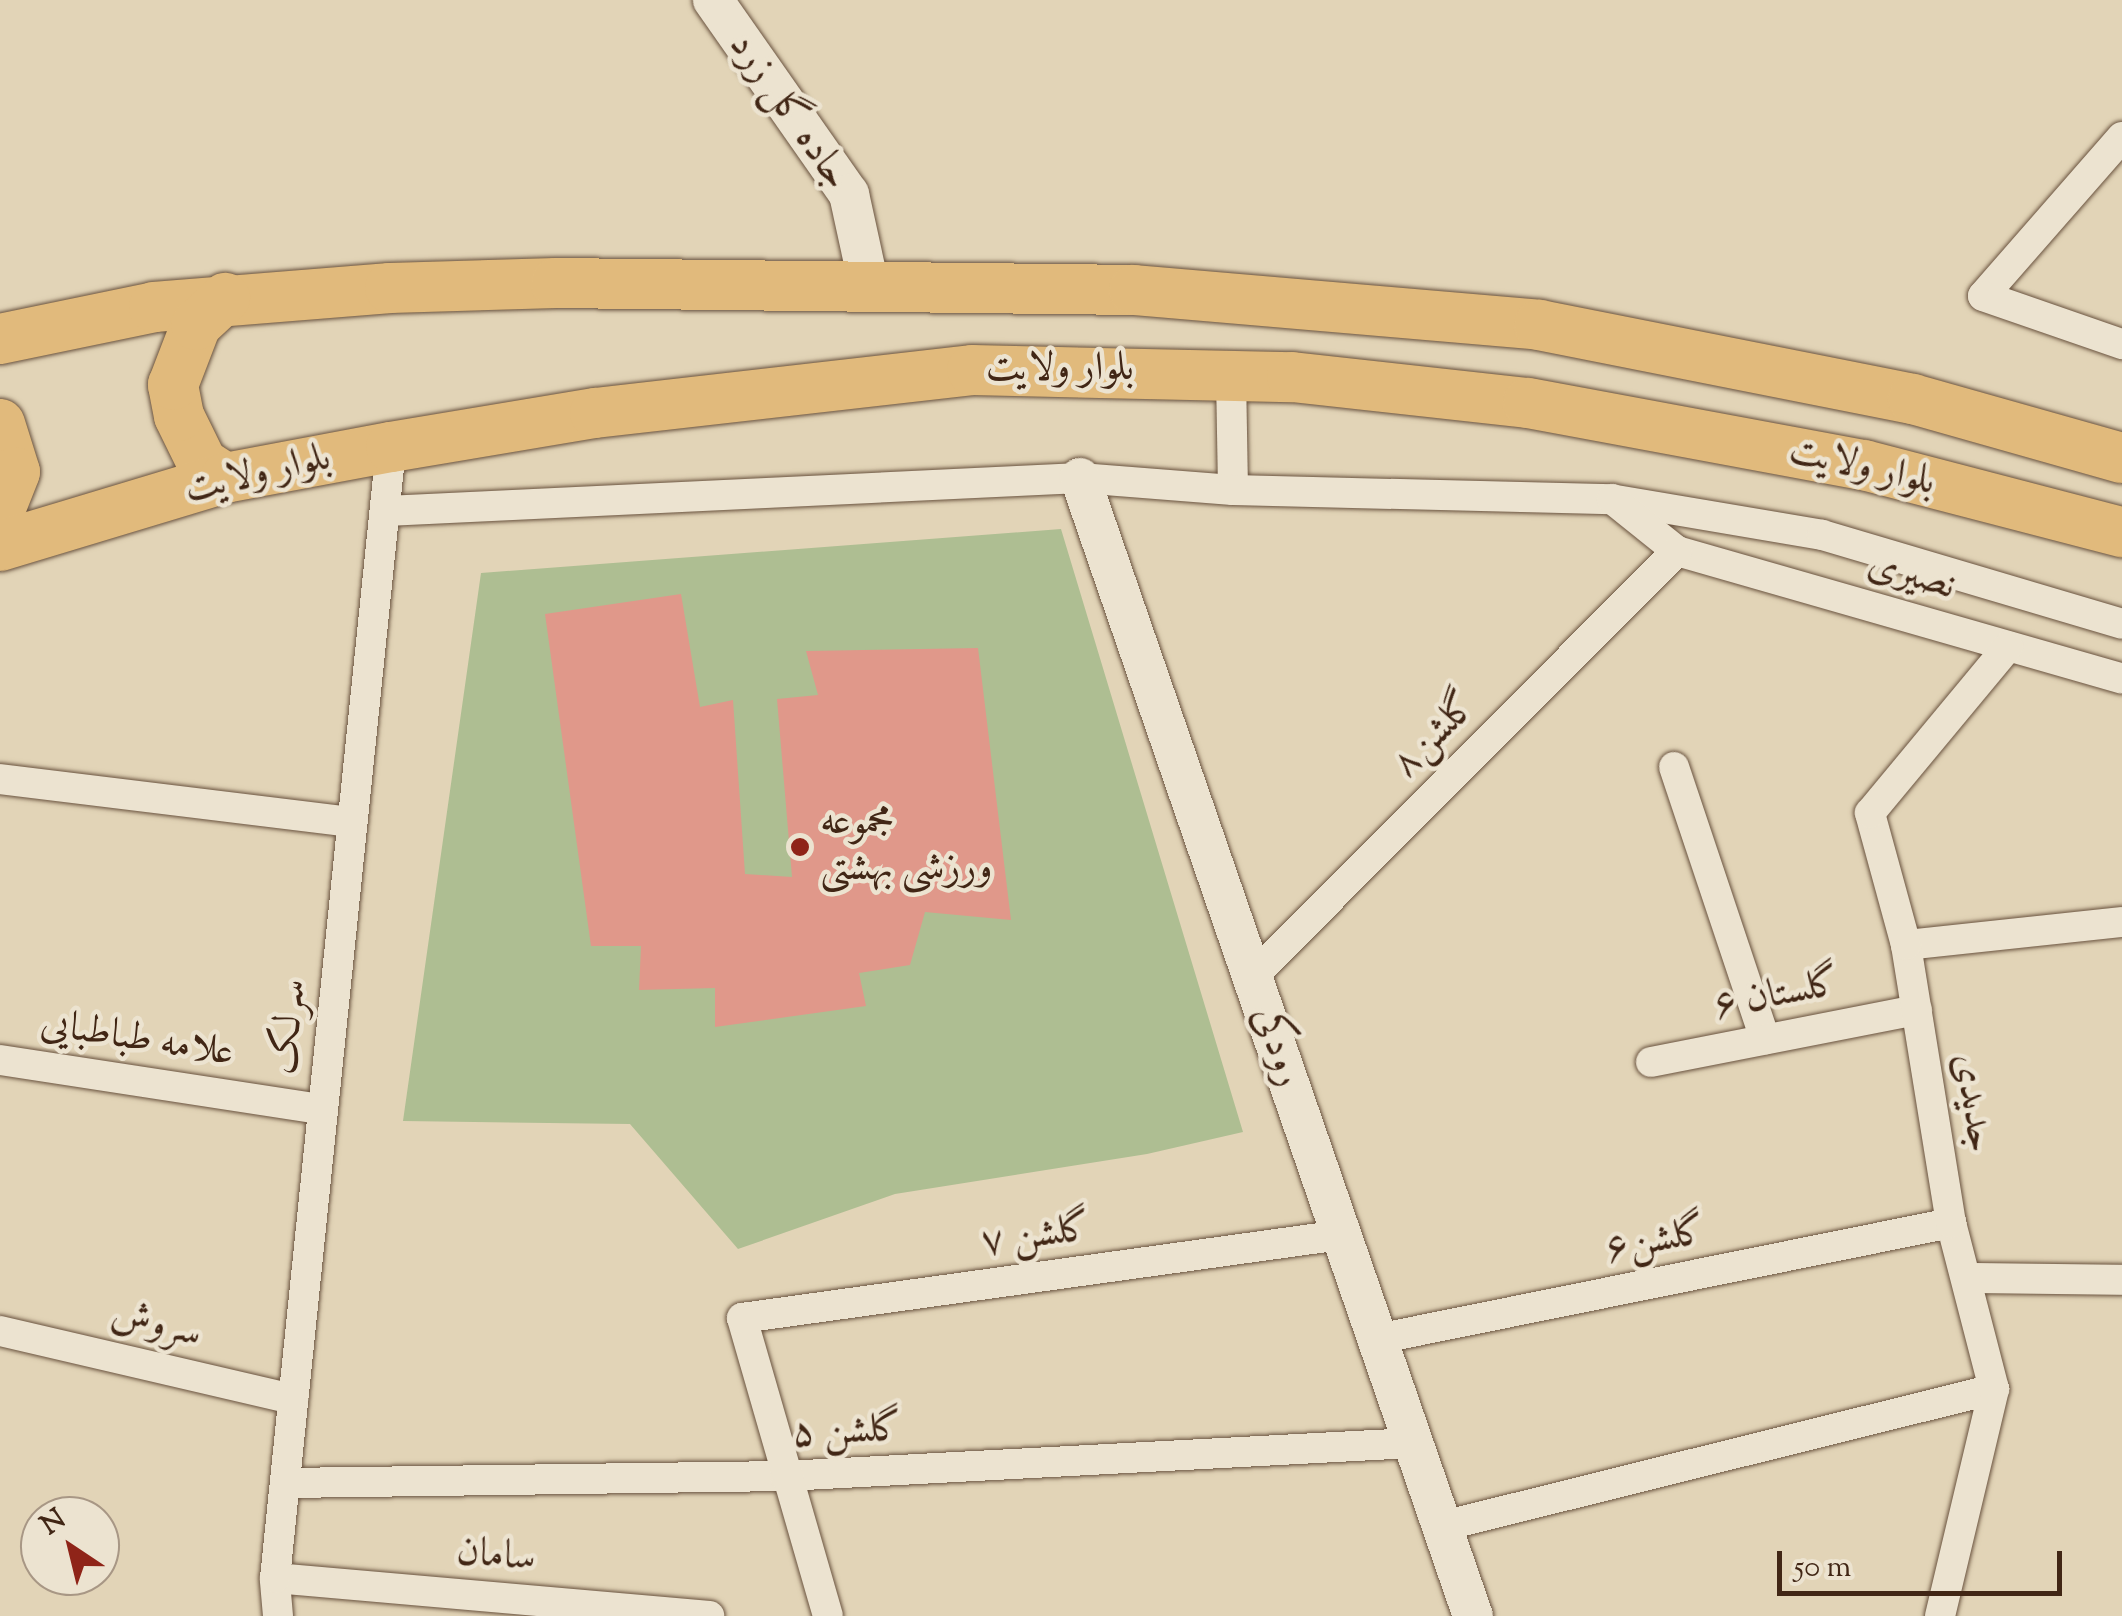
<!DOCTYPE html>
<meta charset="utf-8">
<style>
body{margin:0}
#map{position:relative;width:2122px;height:1616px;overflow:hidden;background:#e2d4b7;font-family:"Sorts Mill Goudy",Amiri,serif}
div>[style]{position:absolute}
.green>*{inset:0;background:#aebe92}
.building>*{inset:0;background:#e0988a}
.roads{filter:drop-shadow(0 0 2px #69523e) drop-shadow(0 0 2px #69523e)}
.minor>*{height:30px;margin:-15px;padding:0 15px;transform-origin:15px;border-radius:15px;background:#ece3d0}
.tertiary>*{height:40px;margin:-20px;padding:0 20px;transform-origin:20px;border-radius:20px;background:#ece3d0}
.primary>*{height:50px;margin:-25px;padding:0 25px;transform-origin:25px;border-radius:25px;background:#e1ba7c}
.dots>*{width:28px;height:28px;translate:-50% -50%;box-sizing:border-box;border:5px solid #ece3d0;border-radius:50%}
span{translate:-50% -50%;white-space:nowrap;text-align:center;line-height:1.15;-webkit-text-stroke:9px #ece3d0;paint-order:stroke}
.street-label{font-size:40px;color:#412615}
.poi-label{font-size:40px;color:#412615}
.left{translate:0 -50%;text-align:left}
.north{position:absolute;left:20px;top:1496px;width:100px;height:100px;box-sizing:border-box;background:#ece3d0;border:2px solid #a89785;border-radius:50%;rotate:325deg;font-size:28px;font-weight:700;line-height:40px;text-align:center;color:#412615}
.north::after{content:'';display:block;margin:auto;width:35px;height:45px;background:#8f2418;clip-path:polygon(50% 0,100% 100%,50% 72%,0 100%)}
.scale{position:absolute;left:1777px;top:1551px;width:285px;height:45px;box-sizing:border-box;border:5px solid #412615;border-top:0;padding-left:12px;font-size:30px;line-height:35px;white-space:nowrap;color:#412615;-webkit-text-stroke:8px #ece3d0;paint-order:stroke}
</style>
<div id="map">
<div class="green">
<div style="clip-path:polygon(1061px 529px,1243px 1132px,1147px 1154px,895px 1194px,738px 1249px,630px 1124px,403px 1121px,481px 573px)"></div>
</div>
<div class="building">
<div style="clip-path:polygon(681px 594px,700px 707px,733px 700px,745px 874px,792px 877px,777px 699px,818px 695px,806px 651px,978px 648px,1011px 920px,925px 912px,910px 965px,859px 973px,866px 1006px,715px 1027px,715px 988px,639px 990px,641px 946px,591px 946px,545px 614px)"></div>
</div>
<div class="roads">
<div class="minor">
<div style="left:2122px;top:137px;width:211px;rotate:131.2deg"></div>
<div style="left:1983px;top:296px;width:147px;rotate:19.1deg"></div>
<div style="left:1231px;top:375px;width:115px;rotate:89deg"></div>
<div style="left:1616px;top:500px;width:209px;rotate:9.6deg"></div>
<div style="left:1822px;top:535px;width:313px;rotate:16.5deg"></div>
<div style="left:386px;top:511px;width:695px;rotate:-2.72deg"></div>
<div style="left:1080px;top:478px;width:153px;rotate:4.5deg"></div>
<div style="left:1233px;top:490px;width:379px;rotate:1.4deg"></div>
<div style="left:1612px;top:499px;width:83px;rotate:38.7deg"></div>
<div style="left:1677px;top:551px;width:463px;rotate:16deg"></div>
<div style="left:1674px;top:767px;width:287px;rotate:71.5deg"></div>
<div style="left:0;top:779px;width:354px;rotate:7deg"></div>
<div style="left:1906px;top:945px;width:217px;rotate:-6.1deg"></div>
<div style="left:1252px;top:977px;width:602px;rotate:-45.07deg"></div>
<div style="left:0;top:1060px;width:326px;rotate:8.7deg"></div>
<div style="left:1651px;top:1062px;width:271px;rotate:-11.1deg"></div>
<div style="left:1969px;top:1278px;width:153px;rotate:0.7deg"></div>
<div style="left:0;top:1331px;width:301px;rotate:13.1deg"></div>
<div style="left:1377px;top:1339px;width:586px;rotate:-11.43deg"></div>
<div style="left:285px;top:1483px;width:500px;rotate:-0.8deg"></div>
<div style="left:785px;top:1476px;width:628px;rotate:-3.01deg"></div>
<div style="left:1443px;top:1526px;width:568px;rotate:-13.96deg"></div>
<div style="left:275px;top:1578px;width:436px;rotate:5deg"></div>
<div style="left:278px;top:1616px;width:38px;rotate:-95deg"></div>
<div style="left:275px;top:1578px;width:1137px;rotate:-84.14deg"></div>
<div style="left:828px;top:1616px;width:310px;rotate:-106.1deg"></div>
<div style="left:742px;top:1318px;width:605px;rotate:-7.89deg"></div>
<div style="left:1940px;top:1616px;width:233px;rotate:-76.6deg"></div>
<div style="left:1994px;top:1389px;width:171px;rotate:-104.5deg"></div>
<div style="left:1951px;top:1223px;width:282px;rotate:-99.2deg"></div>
<div style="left:1906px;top:945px;width:137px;rotate:-105.3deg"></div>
<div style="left:1870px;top:813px;width:216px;rotate:-50.3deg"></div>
</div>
<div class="tertiary">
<div style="left:713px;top:0;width:237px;rotate:55deg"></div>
<div style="left:849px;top:194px;width:94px;rotate:77.7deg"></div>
<div style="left:1080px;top:478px;width:1204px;rotate:70.95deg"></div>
</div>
<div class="primary">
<div style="left:0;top:339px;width:157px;rotate:-11.7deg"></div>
<div style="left:154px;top:307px;width:237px;rotate:-4.6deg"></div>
<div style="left:390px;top:288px;width:166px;rotate:-1.7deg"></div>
<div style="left:556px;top:283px;width:578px;rotate:0.69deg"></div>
<div style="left:1134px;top:290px;width:407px;rotate:4.9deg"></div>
<div style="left:1539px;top:325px;width:381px;rotate:11.2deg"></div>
<div style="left:1913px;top:399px;width:217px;rotate:15.8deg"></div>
<div style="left:0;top:424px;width:50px;rotate:72.6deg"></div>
<div style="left:15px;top:472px;width:41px;rotate:111.5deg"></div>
<div style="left:225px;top:478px;width:27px;rotate:-147deg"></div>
<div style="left:202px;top:463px;width:52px;rotate:-116.1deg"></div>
<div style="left:179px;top:416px;width:32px;rotate:-101deg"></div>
<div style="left:173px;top:385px;width:64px;rotate:-69deg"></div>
<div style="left:196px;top:325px;width:40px;rotate:-43deg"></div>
<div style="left:0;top:546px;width:235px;rotate:-16.8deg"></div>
<div style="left:225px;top:478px;width:169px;rotate:-10.6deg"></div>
<div style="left:391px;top:447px;width:207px;rotate:-9.5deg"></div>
<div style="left:595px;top:413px;width:379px;rotate:-6.5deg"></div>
<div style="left:972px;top:370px;width:320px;rotate:1.3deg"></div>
<div style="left:1292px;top:377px;width:237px;rotate:6.3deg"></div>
<div style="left:1528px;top:403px;width:342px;rotate:10.5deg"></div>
<div style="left:1864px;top:465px;width:267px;rotate:14.6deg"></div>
</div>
</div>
<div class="dots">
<div style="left:800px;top:847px;background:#8f2418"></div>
</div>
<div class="street-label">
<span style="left:788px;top:112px;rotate:55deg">جاده گل زرد</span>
<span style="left:1060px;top:370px">بلوار ولایت</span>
<span style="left:1862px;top:468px;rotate:13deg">بلوار ولایت</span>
<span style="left:258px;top:475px;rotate:-13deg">بلوار ولایت</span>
<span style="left:1911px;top:577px;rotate:16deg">نصیری</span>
<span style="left:1436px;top:736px;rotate:-45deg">گلشن۸</span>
<span style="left:1777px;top:996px;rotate:-11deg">گلستان ۶</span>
<span style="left:290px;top:1027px;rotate:-84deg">سرلک</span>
<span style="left:137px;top:1040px;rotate:9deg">علامه طباطبایی</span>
<span style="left:1276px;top:1047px;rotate:71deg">رودکی</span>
<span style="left:1972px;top:1103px;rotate:81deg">جدیدی</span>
<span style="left:1036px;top:1237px;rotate:-8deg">گلشن ۷</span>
<span style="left:1656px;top:1242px;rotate:-11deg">گلشن۶</span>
<span style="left:156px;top:1326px;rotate:13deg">سروش</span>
<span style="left:847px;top:1433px;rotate:-3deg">گلشن ۵</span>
<span style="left:496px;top:1557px;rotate:5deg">سامان</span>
</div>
<div class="poi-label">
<span class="left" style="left:820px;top:847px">مجموعه<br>ورزشی بهشتی</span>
</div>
<div class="north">N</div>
<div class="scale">50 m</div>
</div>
